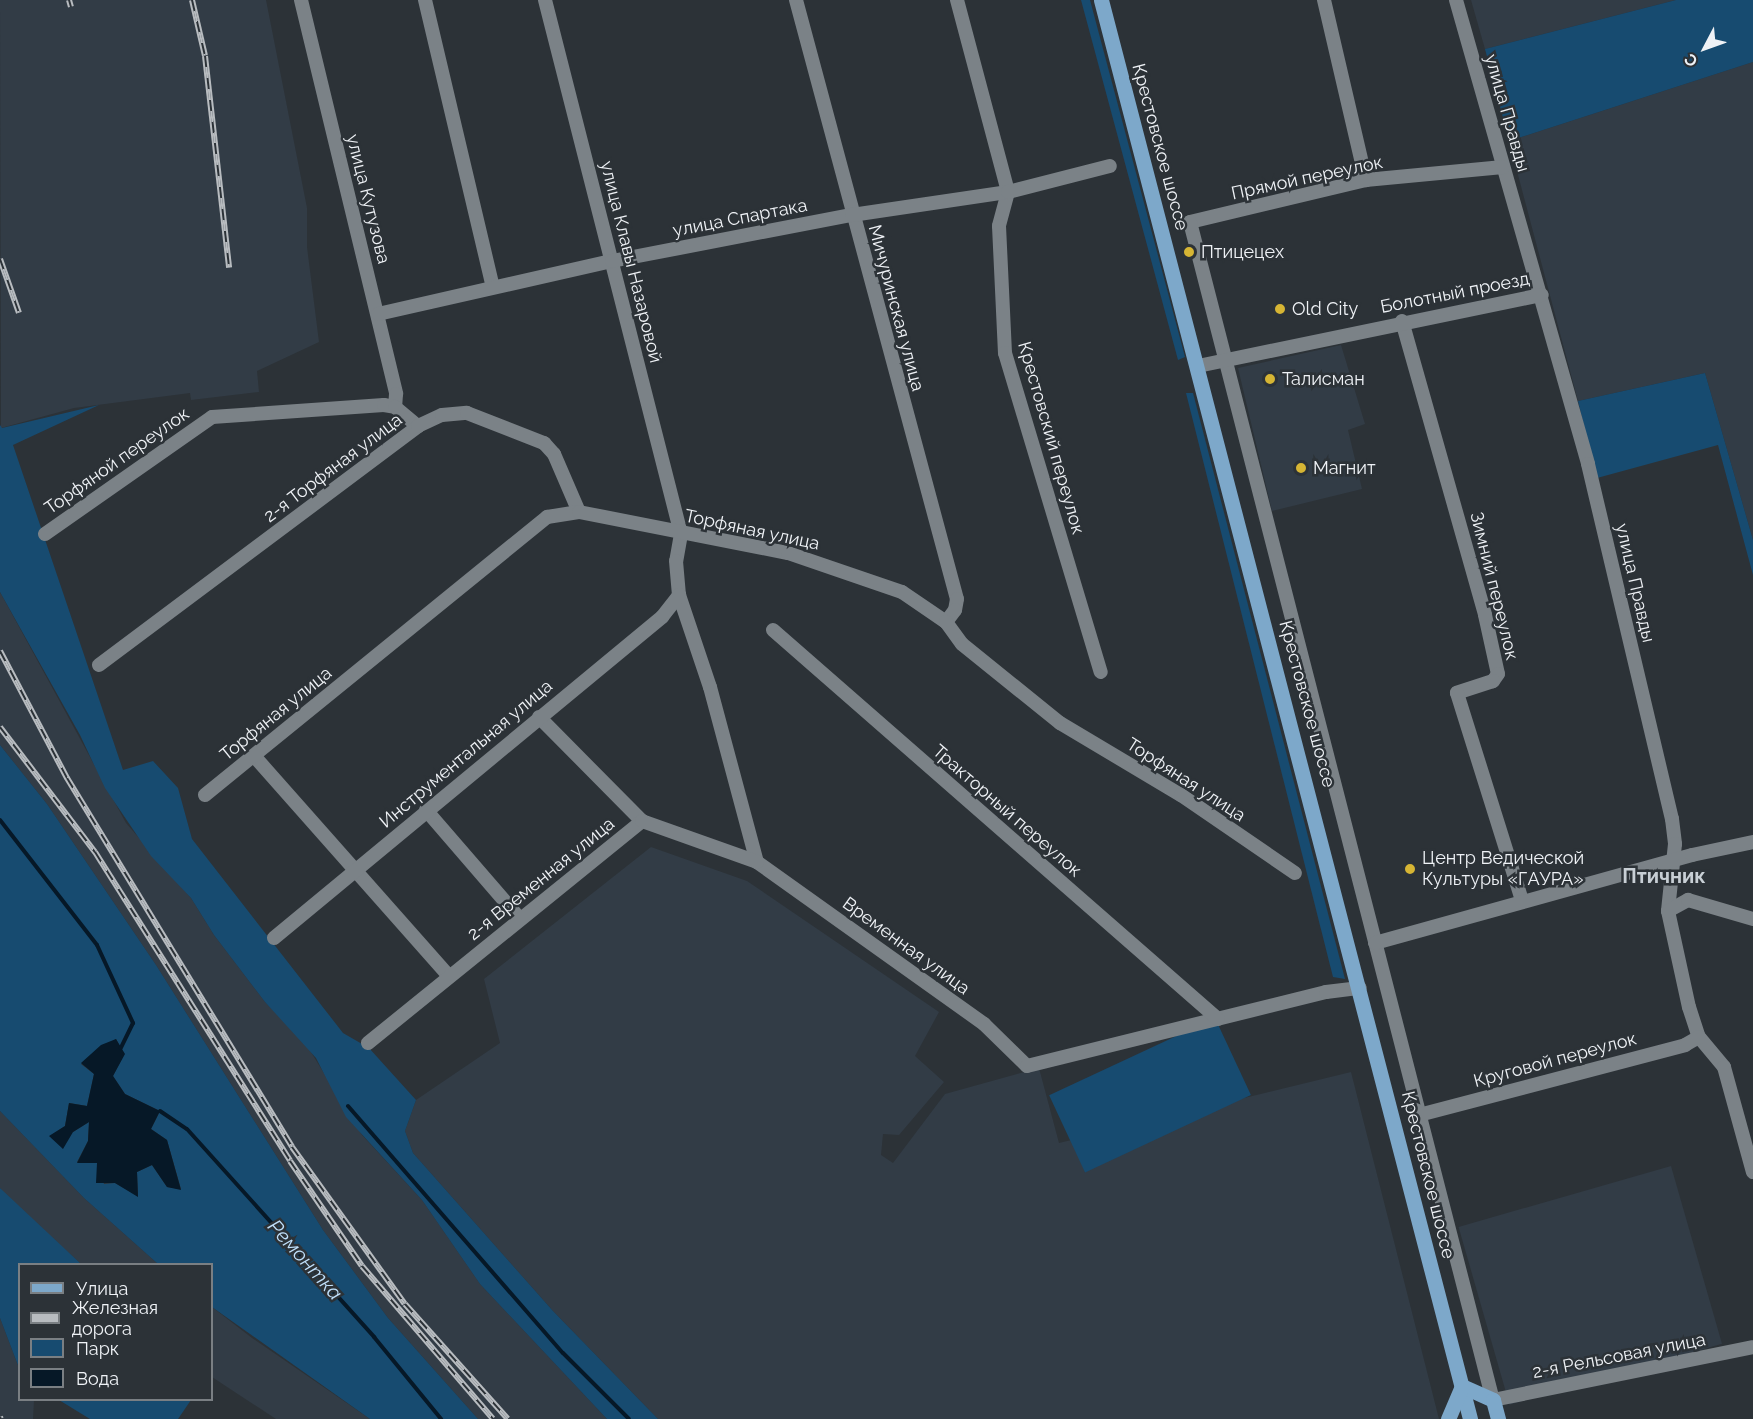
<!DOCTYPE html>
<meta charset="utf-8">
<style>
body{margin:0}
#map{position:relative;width:1753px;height:1419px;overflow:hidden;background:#2c3237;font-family:Raleway,sans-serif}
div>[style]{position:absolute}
.built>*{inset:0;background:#323c46;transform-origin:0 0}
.green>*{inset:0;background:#174b70;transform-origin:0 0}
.water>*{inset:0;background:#061827}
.stream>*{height:4px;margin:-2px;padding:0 2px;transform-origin:2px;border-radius:2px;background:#061827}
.minor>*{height:14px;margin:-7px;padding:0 7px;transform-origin:7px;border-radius:7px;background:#7b8287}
.major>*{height:15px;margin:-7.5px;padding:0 7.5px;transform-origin:7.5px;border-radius:7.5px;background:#7da8ca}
.rail>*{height:6px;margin-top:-3px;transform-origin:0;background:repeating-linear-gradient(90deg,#2c3237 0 11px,#b8bcc0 0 22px);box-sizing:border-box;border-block:2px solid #b8bcc0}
.dots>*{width:16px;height:16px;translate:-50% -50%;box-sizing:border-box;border:3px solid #2c3237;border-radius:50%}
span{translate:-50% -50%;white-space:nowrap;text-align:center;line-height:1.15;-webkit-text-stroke:5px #2c3237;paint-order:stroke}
.street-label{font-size:18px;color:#eff2f6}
.poi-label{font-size:18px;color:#eff2f6}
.left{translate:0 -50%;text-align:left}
.neighbourhood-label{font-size:20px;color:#c8cfd5;font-weight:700}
.water-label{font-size:20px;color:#bfdffa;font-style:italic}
.legend{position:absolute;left:18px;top:1263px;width:195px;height:138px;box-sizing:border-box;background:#2c3237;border:2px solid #7a7f83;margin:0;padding:8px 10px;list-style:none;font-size:18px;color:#eff2f6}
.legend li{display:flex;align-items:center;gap:12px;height:30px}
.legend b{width:30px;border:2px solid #7a7f83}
.north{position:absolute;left:1675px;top:18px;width:60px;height:60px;-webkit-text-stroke:4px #2c3237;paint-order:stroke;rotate:229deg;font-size:16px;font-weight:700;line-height:24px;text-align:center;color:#eff2f6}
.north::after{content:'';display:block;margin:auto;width:21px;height:27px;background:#eff2f6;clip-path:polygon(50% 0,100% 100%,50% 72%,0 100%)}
</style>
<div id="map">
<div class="built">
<div style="clip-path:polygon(0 0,266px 0,307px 208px,307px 247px,319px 342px,257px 371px,259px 392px,191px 400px,190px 393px,74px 408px,1px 428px)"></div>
<div style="clip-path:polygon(1471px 0,1676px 0,1485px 49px)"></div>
<div style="clip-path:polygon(1753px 62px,1753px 540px,1705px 373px,1578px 401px,1509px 141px)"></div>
<div style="clip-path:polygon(1341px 345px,1365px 424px,1348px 430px,1362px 489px,1272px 511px,1238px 368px)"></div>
<div style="clip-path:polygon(0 592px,126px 823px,191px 898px,214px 935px,265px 1002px,306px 1044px,362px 1135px,422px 1200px,480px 1284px,607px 1419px,478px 1419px,388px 1318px,323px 1230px,156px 965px,47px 804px,0 745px)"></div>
<div style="clip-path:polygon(651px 847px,747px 881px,939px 1012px,915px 1056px,944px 1082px,899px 1135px,883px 1134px,881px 1155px,893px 1163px,945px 1094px,1039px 1068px,1059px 1143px,1351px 1072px,1439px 1419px,658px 1419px,553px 1311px,413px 1153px,405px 1131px,416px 1100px,500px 1043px,484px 979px)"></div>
<div style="clip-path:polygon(0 1111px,84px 1198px,158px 1264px,81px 1264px,12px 1202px,0 1188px)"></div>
<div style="left:1671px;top:1166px;width:185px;height:221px;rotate:74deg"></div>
<div style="clip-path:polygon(212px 1307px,252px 1338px,370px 1419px,276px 1419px,212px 1377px)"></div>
<div style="clip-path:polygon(0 1318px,19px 1368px,20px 1400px,34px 1400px,33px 1419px,0 1419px)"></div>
</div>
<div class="green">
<div style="clip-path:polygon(1081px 0,1090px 0,1185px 357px,1178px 360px)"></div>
<div style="clip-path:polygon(1676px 0,1753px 0,1753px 62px,1509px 141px,1485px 49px)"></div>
<div style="clip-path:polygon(1705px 373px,1753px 540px,1753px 575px,1718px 445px,1597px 478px,1590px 451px,1578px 401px)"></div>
<div style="clip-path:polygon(1186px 393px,1193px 393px,1345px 979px,1333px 977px)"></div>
<div style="clip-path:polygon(99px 405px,13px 445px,123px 770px,153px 761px,178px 788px,192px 839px,343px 1033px,369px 1048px,416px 1100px,405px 1131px,413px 1153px,553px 1311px,658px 1419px,607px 1419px,480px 1284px,422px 1200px,346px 1117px,316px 1058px,265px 1002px,214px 935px,191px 898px,151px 856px,105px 788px,80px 735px,0 592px,0 425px,2px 428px)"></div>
<div style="clip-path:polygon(evenodd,0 745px,47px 804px,156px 965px,323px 1230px,388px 1318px,478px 1419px,370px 1419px,212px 1307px,212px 1264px,158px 1264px,84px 1198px,0 1111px,0 745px,116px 1039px,124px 1054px,113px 1076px,125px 1094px,160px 1111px,151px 1129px,167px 1140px,181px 1189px,167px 1187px,152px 1165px,137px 1172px,138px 1196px,115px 1183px,104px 1184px,97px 1163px,77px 1162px,88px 1141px,89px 1122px,73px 1132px,50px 1136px,65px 1126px,69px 1103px,87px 1106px,94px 1074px,81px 1064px,116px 1039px)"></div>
<div style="left:1215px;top:1018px;width:85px;height:183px;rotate:65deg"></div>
<div style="clip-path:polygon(0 1188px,81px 1264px,20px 1264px,19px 1368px,0 1318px)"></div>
<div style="clip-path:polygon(59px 1400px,191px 1400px,178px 1419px,90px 1419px)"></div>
</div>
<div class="water">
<div style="clip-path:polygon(116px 1039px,125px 1054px,113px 1076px,125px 1094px,160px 1111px,151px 1129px,167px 1140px,181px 1190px,167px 1187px,152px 1165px,137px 1172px,138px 1197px,115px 1183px,96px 1183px,97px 1163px,77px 1163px,88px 1141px,89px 1122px,73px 1132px,63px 1149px,49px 1136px,65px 1126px,69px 1103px,87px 1106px,94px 1074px,81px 1063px,101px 1045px)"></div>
</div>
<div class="stream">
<div style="left:0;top:820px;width:158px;rotate:52.2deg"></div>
<div style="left:97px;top:945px;width:86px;rotate:65.2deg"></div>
<div style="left:133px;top:1023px;width:28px;rotate:116deg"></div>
<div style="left:348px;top:1106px;width:327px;rotate:49deg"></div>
<div style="left:563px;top:1353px;width:93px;rotate:45deg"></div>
<div style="left:160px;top:1111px;width:32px;rotate:34deg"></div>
<div style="left:187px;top:1129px;width:280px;rotate:48deg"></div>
<div style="left:374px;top:1337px;width:106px;rotate:50.7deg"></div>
</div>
<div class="minor">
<div style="left:301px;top:0;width:405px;rotate:76.4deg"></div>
<div style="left:396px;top:394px;width:13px;rotate:94deg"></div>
<div style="left:425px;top:0;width:295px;rotate:76.7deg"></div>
<div style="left:545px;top:0;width:551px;rotate:75.71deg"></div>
<div style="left:681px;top:534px;width:27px;rotate:100deg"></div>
<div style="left:676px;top:561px;width:34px;rotate:85deg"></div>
<div style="left:679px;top:595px;width:97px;rotate:71.4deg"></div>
<div style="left:710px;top:687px;width:181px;rotate:75deg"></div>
<div style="left:757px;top:862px;width:279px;rotate:35.5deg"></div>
<div style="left:984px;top:1024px;width:60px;rotate:44.3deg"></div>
<div style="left:1027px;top:1066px;width:308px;rotate:-13.9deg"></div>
<div style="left:1326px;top:992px;width:34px;rotate:-7deg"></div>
<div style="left:796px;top:0;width:620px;rotate:74.96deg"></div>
<div style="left:957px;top:599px;width:11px;rotate:100deg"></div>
<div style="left:955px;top:610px;width:15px;rotate:127deg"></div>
<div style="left:957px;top:0;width:199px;rotate:75.1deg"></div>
<div style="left:1008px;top:192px;width:35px;rotate:105deg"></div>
<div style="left:999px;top:226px;width:127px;rotate:87.3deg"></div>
<div style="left:1005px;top:353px;width:333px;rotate:73.3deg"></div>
<div style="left:1324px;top:0;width:185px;rotate:76.9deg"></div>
<div style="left:1456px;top:0;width:482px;rotate:74.1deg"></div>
<div style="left:1588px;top:464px;width:365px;rotate:76.7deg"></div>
<div style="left:1672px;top:819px;width:25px;rotate:83deg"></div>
<div style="left:1675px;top:844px;width:67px;rotate:96deg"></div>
<div style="left:1668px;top:911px;width:98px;rotate:77.7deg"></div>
<div style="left:1689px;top:1007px;width:32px;rotate:72deg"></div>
<div style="left:1699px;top:1037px;width:39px;rotate:50deg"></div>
<div style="left:1724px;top:1067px;width:109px;rotate:74.6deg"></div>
<div style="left:1503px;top:167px;width:138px;rotate:174.6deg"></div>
<div style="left:1366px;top:180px;width:181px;rotate:166.6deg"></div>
<div style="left:1190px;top:222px;width:1216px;rotate:75.58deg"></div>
<div style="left:1493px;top:1400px;width:265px;rotate:-11.5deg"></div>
<div style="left:378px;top:314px;width:240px;rotate:-12.8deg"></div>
<div style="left:612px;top:261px;width:244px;rotate:-10.9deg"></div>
<div style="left:852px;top:215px;width:158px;rotate:-8.4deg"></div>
<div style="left:1008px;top:192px;width:105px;rotate:-14.3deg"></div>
<div style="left:1402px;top:321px;width:305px;rotate:74.2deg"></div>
<div style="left:1485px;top:615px;width:60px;rotate:77.6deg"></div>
<div style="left:1498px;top:674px;width:9px;rotate:126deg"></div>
<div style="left:1493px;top:681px;width:38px;rotate:162deg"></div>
<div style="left:1457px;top:693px;width:218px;rotate:72.6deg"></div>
<div style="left:1198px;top:366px;width:351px;rotate:-11.7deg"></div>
<div style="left:45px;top:534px;width:204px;rotate:-35deg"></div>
<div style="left:212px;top:417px;width:172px;rotate:-4deg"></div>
<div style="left:384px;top:405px;width:11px;rotate:10deg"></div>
<div style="left:395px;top:407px;width:30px;rotate:40deg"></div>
<div style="left:773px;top:630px;width:591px;rotate:41.16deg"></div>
<div style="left:99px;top:665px;width:399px;rotate:-36.8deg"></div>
<div style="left:418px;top:426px;width:26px;rotate:-25deg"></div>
<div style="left:442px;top:415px;width:25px;rotate:-5deg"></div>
<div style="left:467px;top:413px;width:83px;rotate:21.3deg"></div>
<div style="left:544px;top:443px;width:15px;rotate:48deg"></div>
<div style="left:554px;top:454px;width:63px;rotate:66.7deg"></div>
<div style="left:539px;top:717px;width:146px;rotate:45.3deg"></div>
<div style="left:255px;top:757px;width:293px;rotate:48.5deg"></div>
<div style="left:205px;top:795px;width:441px;rotate:-39.1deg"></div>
<div style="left:547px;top:517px;width:32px;rotate:-9deg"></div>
<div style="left:579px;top:512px;width:213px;rotate:11.1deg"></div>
<div style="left:788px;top:553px;width:120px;rotate:18.9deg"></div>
<div style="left:902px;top:592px;width:53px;rotate:34.3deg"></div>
<div style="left:946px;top:622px;width:27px;rotate:54deg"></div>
<div style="left:962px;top:644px;width:126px;rotate:38.9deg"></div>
<div style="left:1060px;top:723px;width:141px;rotate:30.8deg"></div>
<div style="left:1181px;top:795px;width:138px;rotate:34.4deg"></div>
<div style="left:426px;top:810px;width:144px;rotate:49.2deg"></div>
<div style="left:1668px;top:911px;width:23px;rotate:-29deg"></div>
<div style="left:1688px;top:900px;width:68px;rotate:16.3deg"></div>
<div style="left:274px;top:938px;width:504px;rotate:-39.6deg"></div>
<div style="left:662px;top:617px;width:28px;rotate:-52deg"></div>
<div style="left:1375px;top:943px;width:329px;rotate:-15.5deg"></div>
<div style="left:1692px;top:855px;width:62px;rotate:-12deg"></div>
<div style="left:368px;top:1043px;width:353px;rotate:-39deg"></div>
<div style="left:642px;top:821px;width:122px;rotate:19.6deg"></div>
<div style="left:1419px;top:1115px;width:275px;rotate:-14.7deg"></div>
<div style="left:1685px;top:1045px;width:16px;rotate:-30deg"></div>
</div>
<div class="major">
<div style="left:1101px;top:0;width:1466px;rotate:75.42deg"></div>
<div style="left:1462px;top:1386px;width:34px;rotate:24deg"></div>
<div style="left:1493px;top:1400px;width:20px;rotate:75deg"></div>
<div style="left:1448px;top:1419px;width:36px;rotate:-67deg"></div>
</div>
<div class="rail">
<div style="left:69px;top:0;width:7px;rotate:74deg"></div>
<div style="left:192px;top:0;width:57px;rotate:76.9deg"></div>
<div style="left:205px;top:56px;width:213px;rotate:83.5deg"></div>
<div style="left:0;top:259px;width:57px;rotate:70.6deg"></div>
<div style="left:0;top:651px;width:144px;rotate:62.2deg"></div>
<div style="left:67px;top:778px;width:432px;rotate:58.6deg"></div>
<div style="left:292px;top:1147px;width:193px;rotate:54.3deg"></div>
<div style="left:405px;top:1304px;width:154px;rotate:48.2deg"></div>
<div style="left:0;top:727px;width:157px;rotate:52.8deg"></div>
<div style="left:95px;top:852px;width:365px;rotate:57.7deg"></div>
<div style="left:290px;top:1161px;width:127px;rotate:55.6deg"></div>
<div style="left:362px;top:1266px;width:201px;rotate:49.4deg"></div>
<div style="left:0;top:1417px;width:2px;rotate:63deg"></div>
</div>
<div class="dots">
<div style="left:1189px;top:252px;background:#d6b534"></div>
<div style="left:1280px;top:309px;background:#d6b534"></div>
<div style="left:1270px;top:379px;background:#d6b534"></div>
<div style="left:1301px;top:468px;background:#d6b534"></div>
<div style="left:1410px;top:869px;background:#d6b534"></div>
</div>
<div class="street-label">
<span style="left:1507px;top:113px;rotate:74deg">улица Правды</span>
<span style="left:1160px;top:147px;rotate:75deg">Крестовское шоссе</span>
<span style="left:1307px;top:178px;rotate:-12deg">Прямой переулок</span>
<span style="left:368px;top:199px;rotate:76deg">улица Кутузова</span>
<span style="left:740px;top:218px;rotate:-11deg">улица Спартака</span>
<span style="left:631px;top:262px;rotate:76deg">улица Клавы Назаровой</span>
<span style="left:1455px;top:293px;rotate:-11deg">Болотный проезд</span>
<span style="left:896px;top:308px;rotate:75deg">Мичуринская улица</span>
<span style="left:1051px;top:438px;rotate:74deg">Крестовский переулок</span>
<span style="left:117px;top:461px;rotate:-35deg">Торфяной переулок</span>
<span style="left:333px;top:468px;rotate:-37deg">2-я Торфяная улица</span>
<span style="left:752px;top:530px;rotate:12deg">Торфяная улица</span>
<span style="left:1635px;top:583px;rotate:77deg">улица Правды</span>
<span style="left:1494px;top:586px;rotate:76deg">Зимний переулок</span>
<span style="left:1307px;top:704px;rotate:75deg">Крестовское шоссе</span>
<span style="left:276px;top:714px;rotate:-39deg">Торфяная улица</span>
<span style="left:466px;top:754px;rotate:-40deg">Инструментальная улица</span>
<span style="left:1186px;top:780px;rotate:33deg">Торфяная улица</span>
<span style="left:1007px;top:811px;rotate:41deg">Тракторный переулок</span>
<span style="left:541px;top:879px;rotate:-39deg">2-я Временная улица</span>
<span style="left:906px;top:946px;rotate:36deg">Временная улица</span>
<span style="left:1555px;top:1060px;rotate:-15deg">Круговой переулок</span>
<span style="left:1428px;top:1175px;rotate:76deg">Крестовское шоссе</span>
<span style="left:1619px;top:1356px;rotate:-11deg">2-я Рельсовая улица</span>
</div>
<div class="poi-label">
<span class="left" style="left:1201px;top:252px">Птицецех</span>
<span class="left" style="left:1292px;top:309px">Old City</span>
<span class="left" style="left:1282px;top:379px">Талисман</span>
<span class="left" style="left:1313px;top:468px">Магнит</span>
<span class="left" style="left:1422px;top:869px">Центр Ведической<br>Культуры «ГАУРА»</span>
</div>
<div class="neighbourhood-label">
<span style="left:1664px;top:876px">Птичник</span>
</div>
<div class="water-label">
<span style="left:305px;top:1260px;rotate:48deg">Ремонтка</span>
</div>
<ul class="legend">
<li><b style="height:8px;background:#7da8ca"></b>Улица</li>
<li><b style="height:8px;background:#b8bcc0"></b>Железная дорога</li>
<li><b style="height:16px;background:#174b70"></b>Парк</li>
<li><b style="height:16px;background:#061827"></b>Вода</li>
</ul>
<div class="north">С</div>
</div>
